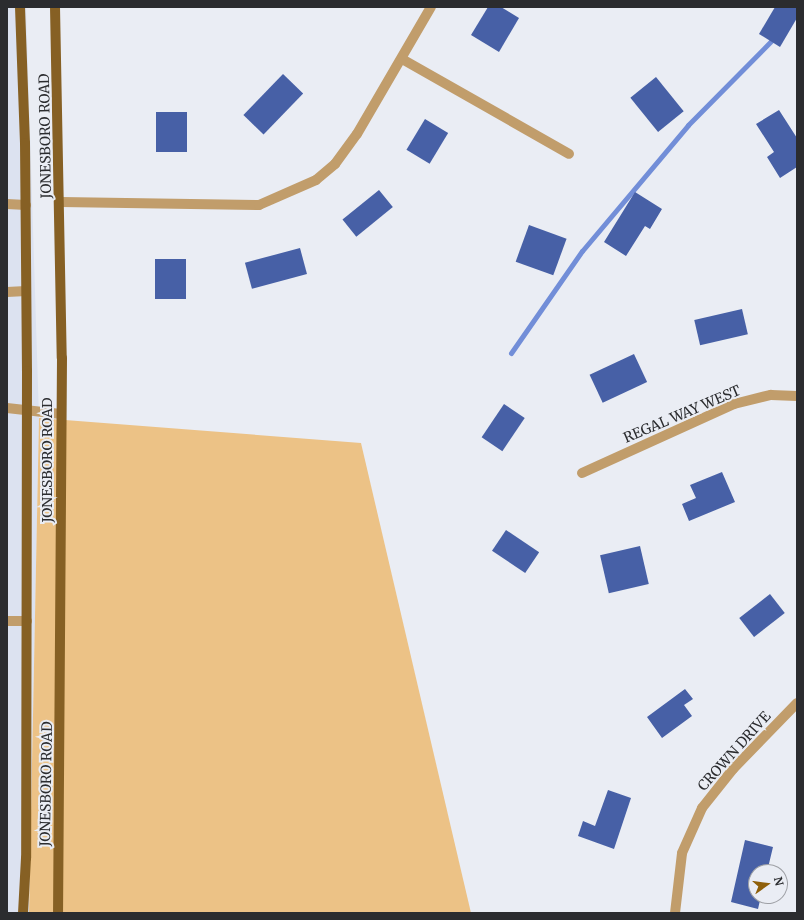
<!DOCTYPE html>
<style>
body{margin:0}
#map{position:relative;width:804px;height:920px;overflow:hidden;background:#eaedf4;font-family:Merriweather,serif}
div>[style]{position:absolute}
.built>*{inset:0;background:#dce2f0}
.green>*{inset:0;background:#ecc286}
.stream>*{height:5px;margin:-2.5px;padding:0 2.5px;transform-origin:2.5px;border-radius:2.5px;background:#728ed8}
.building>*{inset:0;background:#4760a6;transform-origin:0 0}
.service>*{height:10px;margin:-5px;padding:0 5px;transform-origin:5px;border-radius:5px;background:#c19d6b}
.minor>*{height:10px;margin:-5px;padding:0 5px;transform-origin:5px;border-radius:5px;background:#c19d6b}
.primary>*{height:10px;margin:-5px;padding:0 5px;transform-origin:5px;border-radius:5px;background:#866024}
span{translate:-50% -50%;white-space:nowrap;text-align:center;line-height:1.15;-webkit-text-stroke:4px #eaedf4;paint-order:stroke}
.street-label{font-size:14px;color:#2b2c2f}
.frame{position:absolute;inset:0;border:8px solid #2b2c2f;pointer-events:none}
.north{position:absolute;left:748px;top:864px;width:40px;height:40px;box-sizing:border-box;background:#eaedf4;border:1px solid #9ea0a5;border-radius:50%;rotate:76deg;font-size:11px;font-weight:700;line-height:16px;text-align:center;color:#2b2c2f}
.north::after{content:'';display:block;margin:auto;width:14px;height:18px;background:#8f600a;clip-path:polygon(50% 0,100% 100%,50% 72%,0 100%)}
</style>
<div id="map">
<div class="built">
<div style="clip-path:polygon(7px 7px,26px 7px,39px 418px,29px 913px,7px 913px)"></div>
</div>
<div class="green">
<div style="clip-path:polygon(39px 418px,361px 443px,471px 913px,29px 913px)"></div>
</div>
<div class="stream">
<div style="left:511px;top:353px;width:124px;rotate:-55.2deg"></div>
<div style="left:582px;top:251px;width:165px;rotate:-49.9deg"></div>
<div style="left:688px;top:125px;width:124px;rotate:-45.3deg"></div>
</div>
<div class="building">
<div style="clip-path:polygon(488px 7px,501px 7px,519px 18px,499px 52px,471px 35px)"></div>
<div style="clip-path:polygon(775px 7px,797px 7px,797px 18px,780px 47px,759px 34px)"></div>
<div style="left:283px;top:74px;width:28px;height:57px;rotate:44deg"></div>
<div style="left:656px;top:77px;width:44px;height:33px;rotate:51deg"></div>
<div style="clip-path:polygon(779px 110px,797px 138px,797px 167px,780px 178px,767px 157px,774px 152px,756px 124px)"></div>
<div style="left:156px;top:112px;width:31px;height:40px"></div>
<div style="left:425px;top:119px;width:27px;height:36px;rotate:31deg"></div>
<div style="left:379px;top:190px;width:22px;height:47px;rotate:51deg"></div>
<div style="clip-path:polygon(635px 192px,662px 209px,650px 229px,645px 226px,626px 256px,604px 242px)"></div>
<div style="left:529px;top:225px;width:40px;height:39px;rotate:20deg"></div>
<div style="left:300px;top:248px;width:27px;height:57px;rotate:75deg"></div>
<div style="left:155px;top:259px;width:31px;height:40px"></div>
<div style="left:742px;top:309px;width:26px;height:49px;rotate:77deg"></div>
<div style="left:634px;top:354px;width:31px;height:49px;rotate:65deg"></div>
<div style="left:504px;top:404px;width:25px;height:40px;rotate:34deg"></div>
<div style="clip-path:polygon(722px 472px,735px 502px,689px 521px,682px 504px,696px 498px,690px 485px)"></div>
<div style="left:506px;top:530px;width:40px;height:25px;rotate:34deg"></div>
<div style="left:640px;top:546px;width:39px;height:41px;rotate:77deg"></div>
<div style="left:770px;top:594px;width:24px;height:39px;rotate:52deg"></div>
<div style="clip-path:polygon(685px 689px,693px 699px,684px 705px,692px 716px,662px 738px,647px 717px)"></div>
<div style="clip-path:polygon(608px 790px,631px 798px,614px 849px,578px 836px,583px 821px,595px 826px)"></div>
<div style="clip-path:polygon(745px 840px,773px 847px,767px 872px,756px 872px,756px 896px,761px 896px,758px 909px,731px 902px)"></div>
</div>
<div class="service">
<div style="left:7px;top:204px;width:19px;rotate:3deg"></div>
<div style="left:7px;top:292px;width:19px;rotate:-3deg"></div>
<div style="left:7px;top:621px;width:20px"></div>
</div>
<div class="minor">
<div style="left:402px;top:59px;width:192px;rotate:29.6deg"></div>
<div style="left:61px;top:202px;width:198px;rotate:0.9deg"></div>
<div style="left:259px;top:205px;width:62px;rotate:-23.7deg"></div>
<div style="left:316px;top:180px;width:25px;rotate:-40deg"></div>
<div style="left:335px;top:164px;width:37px;rotate:-54deg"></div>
<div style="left:357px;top:134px;width:147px;rotate:-59.8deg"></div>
<div style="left:7px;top:408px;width:54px;rotate:6.3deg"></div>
<div style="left:582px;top:473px;width:167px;rotate:-24.4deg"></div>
<div style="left:734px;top:404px;width:38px;rotate:-14deg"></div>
<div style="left:771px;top:395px;width:26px;rotate:2deg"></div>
<div style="left:675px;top:913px;width:60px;rotate:-83.3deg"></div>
<div style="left:682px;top:853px;width:49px;rotate:-66deg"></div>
<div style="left:702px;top:808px;width:50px;rotate:-51.5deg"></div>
<div style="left:733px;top:769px;width:92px;rotate:-45.9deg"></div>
</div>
<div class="primary">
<div style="left:20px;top:7px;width:136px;rotate:87.9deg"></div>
<div style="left:25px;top:143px;width:228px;rotate:89.5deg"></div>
<div style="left:27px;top:371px;width:487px;rotate:90.1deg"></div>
<div style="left:26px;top:858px;width:55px;rotate:93.1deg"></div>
<div style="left:55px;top:7px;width:351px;rotate:88.9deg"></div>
<div style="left:62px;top:358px;width:555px;rotate:90.41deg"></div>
</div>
<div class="street-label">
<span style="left:45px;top:136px;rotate:-91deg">JONESBORO ROAD</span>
<span style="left:682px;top:414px;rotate:-23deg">REGAL WAY WEST</span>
<span style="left:47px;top:460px;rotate:-90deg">JONESBORO ROAD</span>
<span style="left:734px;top:751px;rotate:-48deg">CROWN DRIVE</span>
<span style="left:46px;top:784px;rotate:-89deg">JONESBORO ROAD</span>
</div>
<div class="frame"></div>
<div class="north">N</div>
</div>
